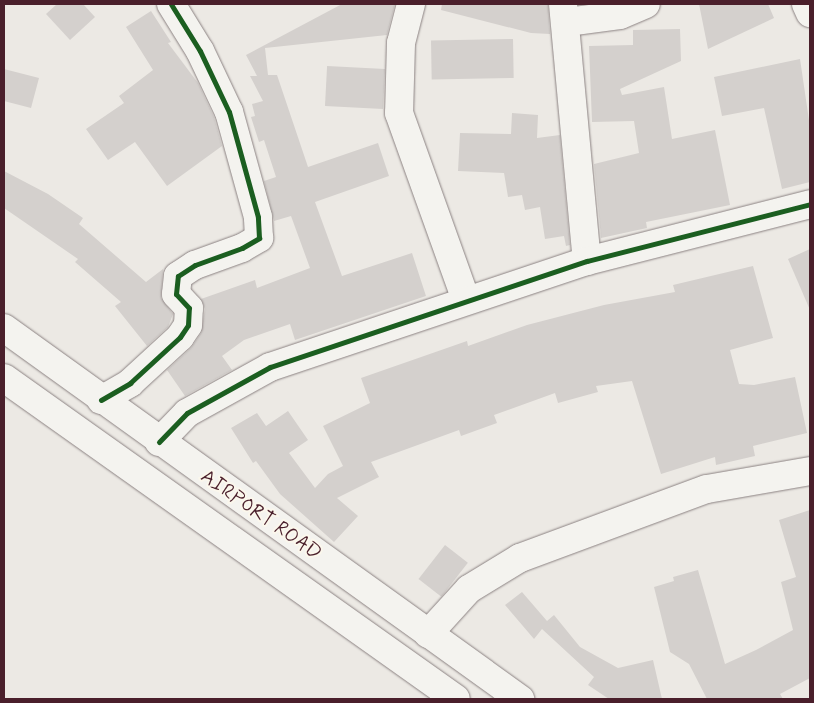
<!DOCTYPE html>
<style>
body{margin:0}
#map{position:relative;width:814px;height:703px;overflow:hidden;background:#ece9e4;font-family:Mynerve,sans-serif}
div>[style]{position:absolute}
.building>*{inset:0;background:#d4d0cd;transform-origin:0 0}
.roads{filter:drop-shadow(0 0 1px #8b8282) drop-shadow(0 0 1px #8b8282)}
.minor>*{height:28px;margin:-14px;padding:0 14px;transform-origin:14px;border-radius:14px;background:#f4f3ef}
.major>*{height:28px;margin:-14px;padding:0 14px;transform-origin:14px;border-radius:14px;background:#f4f3ef}
.cycleway>*{height:5px;margin:-2.5px;padding:0 2.5px;transform-origin:2.5px;border-radius:2.5px;background:#1b5e20}
span{translate:-50% -50%;white-space:nowrap;text-align:center;line-height:1.15;-webkit-text-stroke:4px #fbf7ec;paint-order:stroke}
.street-label{font-size:20px;color:#4a1f2b}
.frame{position:absolute;inset:0;border:5px solid #4a1f2b;pointer-events:none}
</style>
<div id="map">
<div class="building">
<div style="clip-path:polygon(57px 4px,83px 4px,95px 17px,70px 40px,46px 14px)"></div>
<div style="clip-path:polygon(342px 4px,395px 4px,387px 35px,265px 48px,268px 75px,277px 75px,308px 167px,378px 143px,389px 176px,315px 202px,342px 276px,412px 253px,426px 296px,295px 340px,290px 324px,244px 340px,222px 356px,232px 370px,185px 396px,167px 370px,191px 348px,201px 333px,205px 309px,201px 299px,255px 280px,257px 288px,310px 268px,291px 216px,274px 221px,264px 181px,276px 177px,264px 140px,259px 142px,251px 117px,255px 116px,252px 104px,263px 101px,250px 76px,257px 76px,246px 55px)"></div>
<div style="clip-path:polygon(442px 4px,548px 4px,550px 34px,531px 33px,441px 10px)"></div>
<div style="clip-path:polygon(699px 4px,768px 4px,774px 18px,708px 49px)"></div>
<div style="clip-path:polygon(151px 11px,171px 42px,168px 43px,198px 83px,214px 117px,222px 146px,167px 186px,135px 142px,108px 160px,86px 129px,124px 103px,119px 96px,153px 70px,126px 27px)"></div>
<div style="clip-path:polygon(680px 29px,681px 61px,620px 89px,622px 95px,664px 87px,672px 139px,715px 130px,730px 205px,646px 222px,647px 228px,601px 238px,594px 164px,639px 153px,634px 121px,592px 122px,589px 46px,633px 45px,633px 30px)"></div>
<div style="left:513px;top:39px;width:39px;height:82px;rotate:89deg"></div>
<div style="clip-path:polygon(800px 59px,810px 127px,810px 182px,782px 189px,764px 108px,722px 116px,714px 77px)"></div>
<div style="clip-path:polygon(4px 69px,39px 78px,31px 108px,4px 101px)"></div>
<div style="left:385px;top:69px;width:40px;height:58px;rotate:93deg"></div>
<div style="clip-path:polygon(512px 113px,538px 115px,537px 138px,560px 135px,570px 245px,566px 246px,564px 236px,545px 239px,540px 207px,525px 210px,522px 195px,508px 197px,504px 173px,458px 171px,460px 133px,511px 134px)"></div>
<div style="clip-path:polygon(4px 171px,48px 194px,83px 218px,79px 224px,146px 282px,163px 269px,161px 298px,173px 314px,168px 327px,147px 346px,115px 306px,121px 302px,75px 262px,78px 259px,4px 208px)"></div>
<div style="clip-path:polygon(810px 249px,810px 310px,788px 259px)"></div>
<div style="clip-path:polygon(753px 266px,773px 338px,730px 350px,739px 384px,754px 385px,795px 377px,807px 433px,753px 446px,755px 456px,716px 465px,715px 457px,661px 474px,632px 381px,596px 386px,598px 392px,558px 403px,555px 393px,494px 415px,497px 423px,461px 436px,459px 430px,371px 462px,379px 477px,337px 498px,358px 516px,334px 542px,280px 494px,256px 461px,253px 463px,231px 428px,257px 413px,266px 426px,288px 411px,308px 440px,289px 453px,315px 488px,328px 474px,343px 466px,323px 426px,370px 403px,361px 378px,467px 341px,468px 346px,527px 325px,604px 305px,675px 292px,673px 285px)"></div>
<div style="clip-path:polygon(810px 510px,810px 678px,780px 694px,783px 699px,707px 699px,689px 664px,670px 652px,654px 587px,674px 581px,673px 577px,698px 570px,725px 664px,756px 650px,793px 630px,781px 582px,796px 577px,779px 520px)"></div>
<div style="left:445px;top:545px;width:29px;height:43px;rotate:38deg"></div>
<div style="clip-path:polygon(522px 592px,547px 621px,554px 615px,580px 647px,618px 668px,653px 660px,662px 699px,609px 699px,588px 685px,594px 677px,542px 629px,534px 639px,505px 605px)"></div>
</div>
<div class="roads">
<div class="minor">
<div style="left:411px;top:4px;width:40px;rotate:104.4deg"></div>
<div style="left:401px;top:43px;width:70px;rotate:91.6deg"></div>
<div style="left:399px;top:113px;width:199px;rotate:70.3deg"></div>
<div style="left:563px;top:4px;width:258px;rotate:84.7deg"></div>
<div style="left:806px;top:4px;width:10px;rotate:66deg"></div>
<div style="left:567px;top:22px;width:53px;rotate:-7.5deg"></div>
<div style="left:620px;top:15px;width:28px;rotate:-23deg"></div>
<div style="left:101px;top:400px;width:34px;rotate:-30deg"></div>
<div style="left:130px;top:383px;width:68px;rotate:-42.6deg"></div>
<div style="left:180px;top:337px;width:14px;rotate:-56deg"></div>
<div style="left:188px;top:325px;width:17px;rotate:-87deg"></div>
<div style="left:189px;top:308px;width:19px;rotate:-133deg"></div>
<div style="left:176px;top:294px;width:18px;rotate:-84deg"></div>
<div style="left:178px;top:276px;width:20px;rotate:-33deg"></div>
<div style="left:195px;top:265px;width:50px;rotate:-19.9deg"></div>
<div style="left:242px;top:248px;width:20px;rotate:-30deg"></div>
<div style="left:259px;top:238px;width:21px;rotate:-93deg"></div>
<div style="left:258px;top:217px;width:109px;rotate:-105.4deg"></div>
<div style="left:229px;top:112px;width:68px;rotate:-115.4deg"></div>
<div style="left:200px;top:51px;width:55px;rotate:-121.7deg"></div>
<div style="left:159px;top:442px;width:40px;rotate:-46deg"></div>
<div style="left:187px;top:413px;width:95px;rotate:-29deg"></div>
<div style="left:270px;top:367px;width:334px;rotate:-18.5deg"></div>
<div style="left:587px;top:261px;width:230px;rotate:-14.3deg"></div>
<div style="left:428px;top:634px;width:61px;rotate:-47.7deg"></div>
<div style="left:469px;top:589px;width:60px;rotate:-31.3deg"></div>
<div style="left:520px;top:558px;width:199px;rotate:-20.3deg"></div>
<div style="left:707px;top:489px;width:105px;rotate:-9.9deg"></div>
</div>
<div class="major">
<div style="left:4px;top:328px;width:636px;rotate:35.72deg"></div>
<div style="left:4px;top:378px;width:554px;rotate:35.38deg"></div>
</div>
</div>
<div class="cycleway">
<div style="left:101px;top:400px;width:34px;rotate:-30deg"></div>
<div style="left:130px;top:383px;width:68px;rotate:-42.6deg"></div>
<div style="left:180px;top:337px;width:14px;rotate:-56deg"></div>
<div style="left:188px;top:325px;width:17px;rotate:-87deg"></div>
<div style="left:189px;top:308px;width:19px;rotate:-133deg"></div>
<div style="left:176px;top:294px;width:18px;rotate:-84deg"></div>
<div style="left:178px;top:276px;width:20px;rotate:-33deg"></div>
<div style="left:195px;top:265px;width:50px;rotate:-19.9deg"></div>
<div style="left:242px;top:248px;width:20px;rotate:-30deg"></div>
<div style="left:259px;top:238px;width:21px;rotate:-93deg"></div>
<div style="left:258px;top:217px;width:109px;rotate:-105.4deg"></div>
<div style="left:229px;top:112px;width:68px;rotate:-115.4deg"></div>
<div style="left:200px;top:51px;width:55px;rotate:-121.7deg"></div>
<div style="left:159px;top:442px;width:40px;rotate:-46deg"></div>
<div style="left:187px;top:413px;width:95px;rotate:-29deg"></div>
<div style="left:270px;top:367px;width:334px;rotate:-18.5deg"></div>
<div style="left:587px;top:261px;width:230px;rotate:-14.3deg"></div>
</div>
<div class="street-label">
<span style="left:261px;top:515px;rotate:35deg">AIRPORT ROAD</span>
</div>
<div class="frame"></div>
</div>
